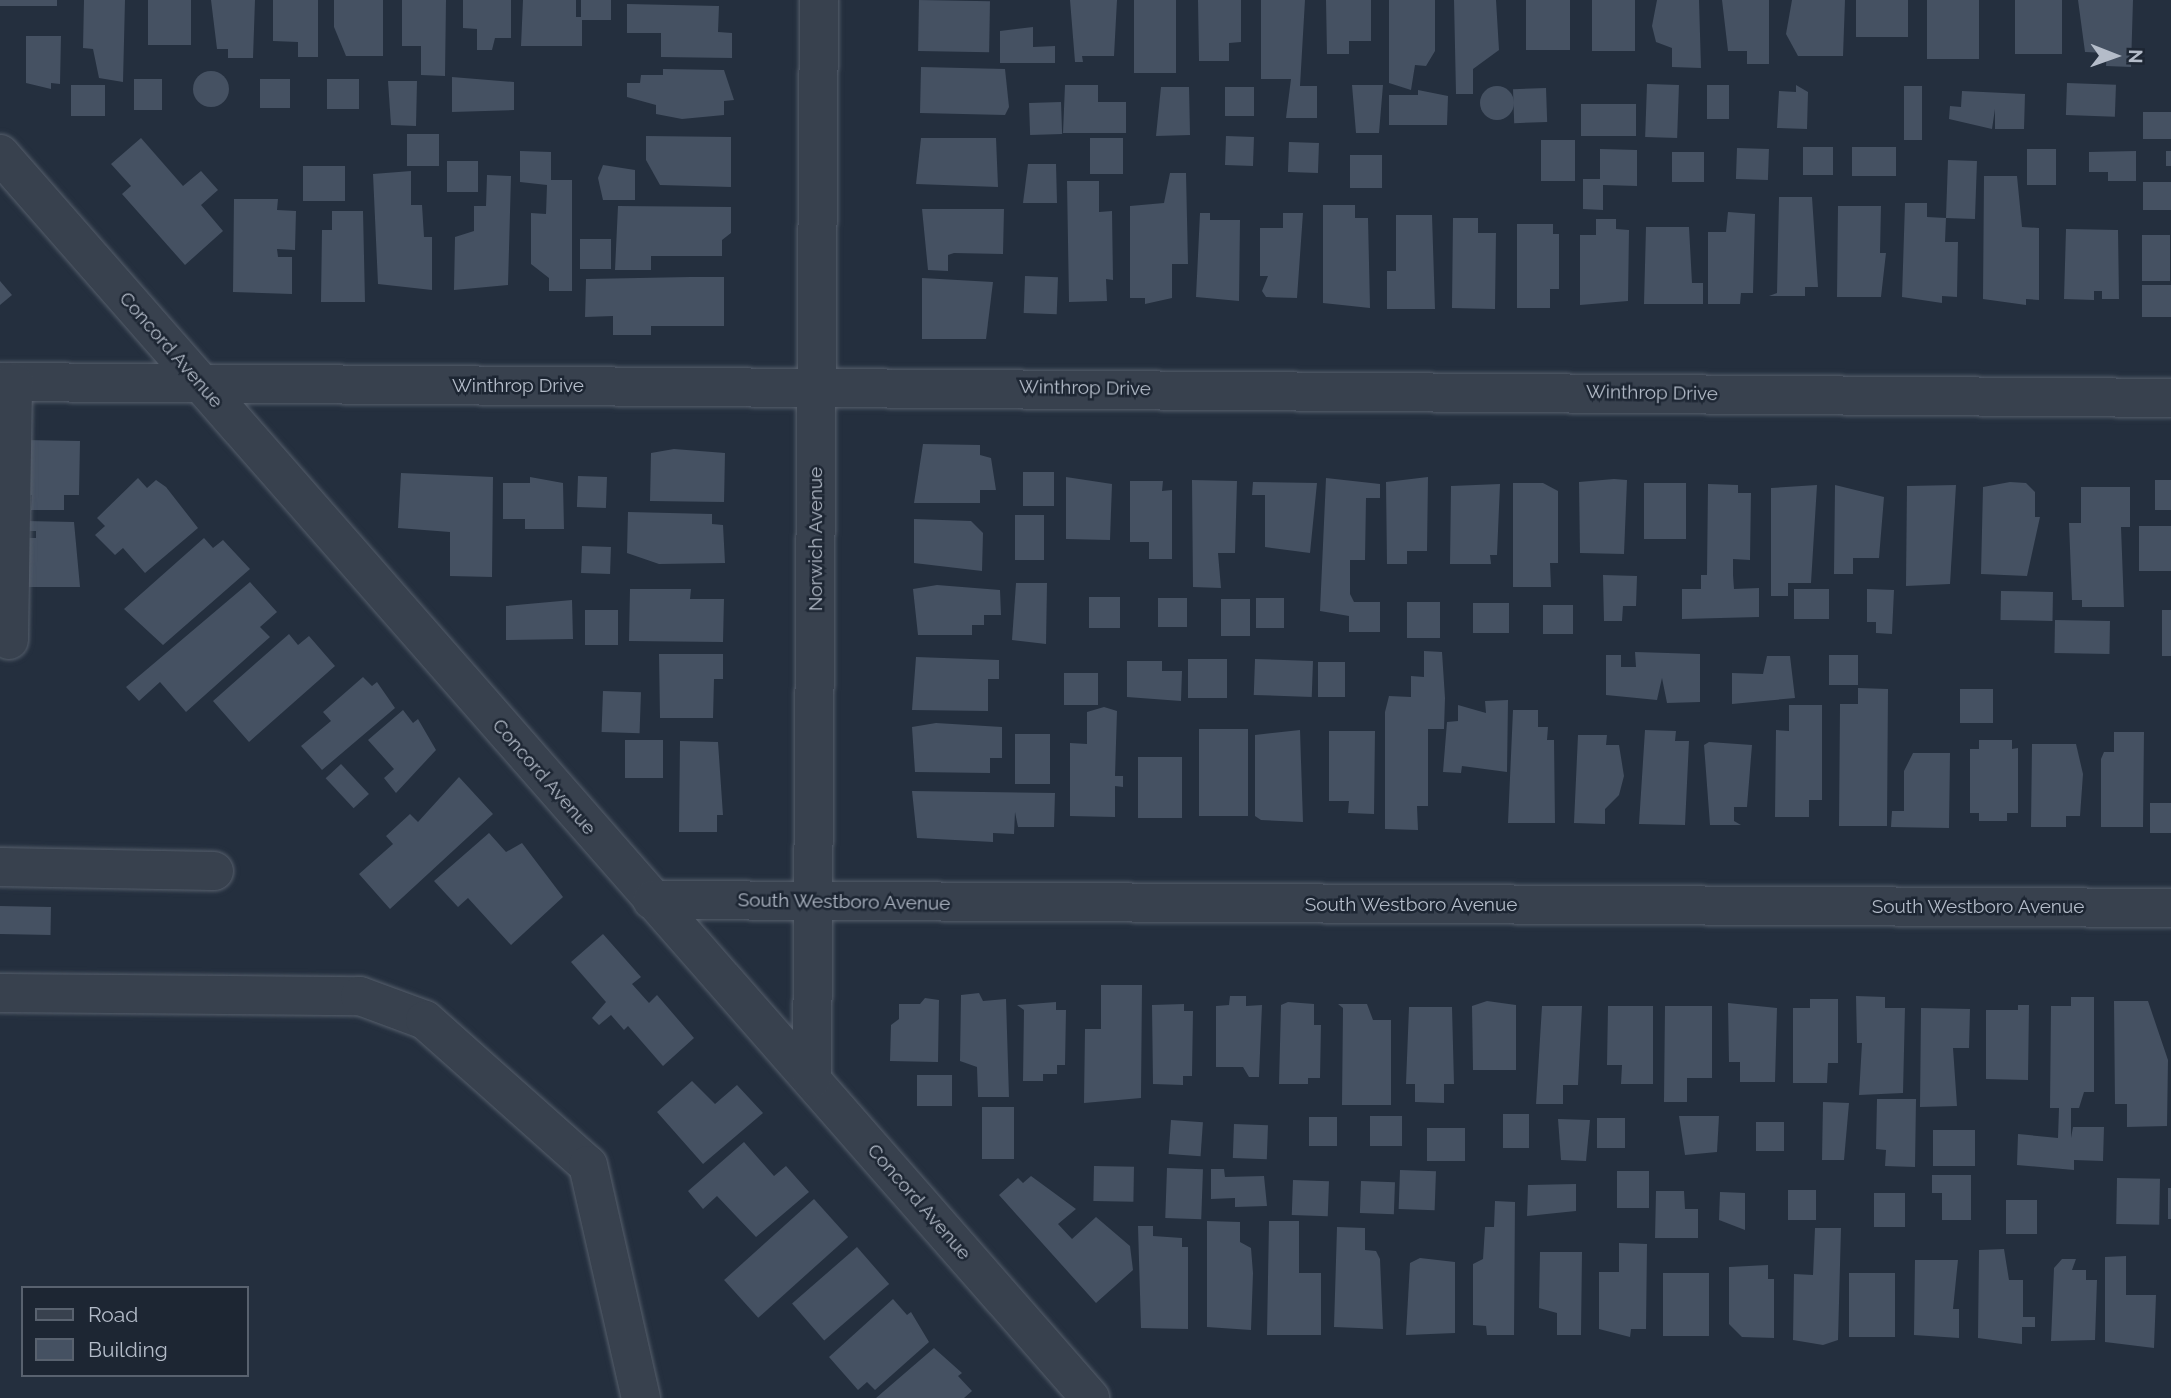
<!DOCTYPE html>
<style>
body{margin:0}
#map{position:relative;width:2171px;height:1398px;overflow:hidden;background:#242f3e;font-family:Raleway,sans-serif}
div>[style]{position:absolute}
.building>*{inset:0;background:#455162;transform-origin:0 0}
.round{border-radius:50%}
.roads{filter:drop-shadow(0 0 2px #565f6c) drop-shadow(0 0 2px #565f6c)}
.minor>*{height:38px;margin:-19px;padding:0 19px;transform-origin:19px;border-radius:19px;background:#38414e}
span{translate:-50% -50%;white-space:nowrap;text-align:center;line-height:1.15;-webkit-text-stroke:5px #1d2633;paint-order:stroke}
.street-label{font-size:19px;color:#b4bcc9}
.legend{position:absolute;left:21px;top:1286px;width:228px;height:91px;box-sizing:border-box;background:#1d2633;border:2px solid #59626f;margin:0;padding:9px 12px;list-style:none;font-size:21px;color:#b4bcc9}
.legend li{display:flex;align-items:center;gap:14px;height:35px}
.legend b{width:35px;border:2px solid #59626f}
.north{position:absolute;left:2080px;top:21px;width:70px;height:70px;-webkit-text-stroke:5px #1d2633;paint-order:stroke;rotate:91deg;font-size:19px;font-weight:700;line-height:28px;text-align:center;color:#b4bcc9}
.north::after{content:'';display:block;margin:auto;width:24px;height:32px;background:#b4bcc9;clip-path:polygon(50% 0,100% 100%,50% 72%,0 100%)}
</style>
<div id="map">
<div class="building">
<div style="left:0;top:0;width:57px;height:6px"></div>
<div style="clip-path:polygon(84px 0,125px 0,123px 82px,99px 78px,93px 49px,83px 48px)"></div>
<div style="left:148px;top:0;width:43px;height:45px"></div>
<div style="clip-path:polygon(211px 0,255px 0,253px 58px,228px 58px,228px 49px,217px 49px)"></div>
<div style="clip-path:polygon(273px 0,318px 0,318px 57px,298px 57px,298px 42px,273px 41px)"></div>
<div style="clip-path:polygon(334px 0,383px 0,383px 56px,346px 56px,334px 27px)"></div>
<div style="clip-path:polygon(402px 0,446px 0,445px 76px,421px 75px,421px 46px,402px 46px)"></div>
<div style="clip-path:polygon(463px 0,511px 0,511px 38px,495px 38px,492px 50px,477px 50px,477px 29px,463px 28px)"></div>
<div style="clip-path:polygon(523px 0,576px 0,576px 17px,581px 17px,581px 0,611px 0,611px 20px,582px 20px,582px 46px,521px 46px)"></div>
<div style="left:919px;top:0;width:71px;height:51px;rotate:1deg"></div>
<div style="clip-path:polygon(1070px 0,1117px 0,1114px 56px,1082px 56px,1083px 62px,1075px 62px)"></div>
<div style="left:1134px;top:0;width:42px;height:73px"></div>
<div style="clip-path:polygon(1198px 0,1241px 0,1241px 42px,1229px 43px,1229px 61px,1199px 61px)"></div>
<div style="clip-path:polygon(1261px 0,1305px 0,1300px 86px,1317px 86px,1317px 118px,1286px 118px,1291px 79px,1261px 79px)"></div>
<div style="clip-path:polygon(1326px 0,1371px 0,1371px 41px,1349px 41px,1349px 54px,1327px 54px)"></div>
<div style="clip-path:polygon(1389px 0,1435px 0,1435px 51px,1426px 66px,1415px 65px,1411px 90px,1389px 83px)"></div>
<div style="clip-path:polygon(1454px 0,1496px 0,1499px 50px,1473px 69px,1473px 94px,1456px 94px)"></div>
<div style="left:1526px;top:0;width:44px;height:50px"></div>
<div style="left:1592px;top:0;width:43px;height:51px"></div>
<div style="clip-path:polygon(1657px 0,1699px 0,1701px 68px,1672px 67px,1672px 48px,1656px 42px,1652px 26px)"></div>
<div style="clip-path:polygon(1722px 0,1769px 0,1769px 64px,1747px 64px,1747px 51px,1728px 51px)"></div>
<div style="clip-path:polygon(1792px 0,1845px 0,1843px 56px,1798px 56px,1786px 34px)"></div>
<div style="left:1856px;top:0;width:52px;height:37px"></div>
<div style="left:1927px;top:0;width:52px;height:59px"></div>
<div style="left:2015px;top:0;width:47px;height:54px"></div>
<div style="clip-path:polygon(2078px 0,2133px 0,2131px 67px,2106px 66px,2107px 53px,2085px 52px)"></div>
<div style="clip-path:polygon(627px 4px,719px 6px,718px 32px,732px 33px,732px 58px,661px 57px,661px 33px,627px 33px)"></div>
<div style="clip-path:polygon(1033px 27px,1033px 47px,1055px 46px,1055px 63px,1000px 63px,1000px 31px)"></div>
<div style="clip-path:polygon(26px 36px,61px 36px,60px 84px,51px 83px,51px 89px,26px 83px)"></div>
<div style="clip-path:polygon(921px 67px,1005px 69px,1009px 107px,1005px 115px,920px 113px)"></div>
<div style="clip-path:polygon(663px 69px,724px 70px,734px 100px,724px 101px,724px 115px,682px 119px,656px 114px,656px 105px,627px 97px,627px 83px,640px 83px,641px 75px,663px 75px)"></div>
<div class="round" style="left:193px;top:71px;width:36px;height:36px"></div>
<div style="clip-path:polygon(452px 77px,514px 82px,514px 110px,452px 112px)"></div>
<div style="left:134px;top:79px;width:28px;height:31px"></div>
<div style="left:260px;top:79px;width:30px;height:29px"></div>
<div style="left:327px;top:79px;width:32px;height:30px"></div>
<div style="clip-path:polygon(388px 81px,417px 81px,416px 126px,391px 125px)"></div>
<div style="left:2067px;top:83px;width:49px;height:32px;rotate:2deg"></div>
<div style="left:1647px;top:84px;width:32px;height:53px;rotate:2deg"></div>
<div style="left:71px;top:85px;width:34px;height:31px"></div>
<div style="clip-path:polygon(1065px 85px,1098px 85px,1098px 102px,1126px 102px,1126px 133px,1063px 133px)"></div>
<div style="clip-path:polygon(1352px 85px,1383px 85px,1379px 133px,1356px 133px)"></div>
<div style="left:1707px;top:85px;width:22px;height:34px"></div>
<div style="clip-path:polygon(1796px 85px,1808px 92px,1807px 129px,1777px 128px,1779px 91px,1796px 92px)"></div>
<div style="left:1904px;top:86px;width:18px;height:54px"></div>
<div class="round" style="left:1480px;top:86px;width:34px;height:34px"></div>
<div style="clip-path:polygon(1161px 87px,1189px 87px,1190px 135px,1156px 136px)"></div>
<div style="left:1225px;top:87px;width:29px;height:29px"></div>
<div style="left:1546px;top:88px;width:34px;height:33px;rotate:88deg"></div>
<div style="clip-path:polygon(1418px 90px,1448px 96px,1447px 125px,1389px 125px,1389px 95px,1418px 95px)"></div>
<div style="clip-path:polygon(1962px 91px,2025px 94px,2024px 129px,1995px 129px,1995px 109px,1992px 129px,1949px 119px,1950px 106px,1961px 107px)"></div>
<div style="left:1061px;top:102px;width:32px;height:32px;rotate:88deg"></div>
<div style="left:1581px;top:104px;width:55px;height:32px"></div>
<div style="left:2143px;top:112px;width:28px;height:27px"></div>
<div style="left:407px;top:134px;width:32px;height:32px"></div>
<div style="clip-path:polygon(646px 136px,731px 137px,731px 187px,660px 185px,646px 160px)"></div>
<div style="left:1226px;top:136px;width:28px;height:29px;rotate:2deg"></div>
<div style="clip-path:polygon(141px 138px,183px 186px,201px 171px,218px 190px,201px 205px,223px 231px,185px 265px,122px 194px,131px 186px,111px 164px)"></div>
<div style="clip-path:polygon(921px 138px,996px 138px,998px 187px,916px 184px)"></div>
<div style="left:1090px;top:138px;width:33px;height:36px"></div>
<div style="left:1541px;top:140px;width:34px;height:41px"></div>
<div style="left:1289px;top:142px;width:30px;height:30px;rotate:2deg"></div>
<div style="left:1803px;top:147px;width:30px;height:28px"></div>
<div style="left:1896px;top:147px;width:29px;height:44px;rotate:90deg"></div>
<div style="left:1737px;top:148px;width:32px;height:31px;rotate:2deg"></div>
<div style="clip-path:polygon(1600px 149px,1637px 150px,1637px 186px,1603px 185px,1603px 210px,1583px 209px,1583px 179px,1600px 179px)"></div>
<div style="left:2027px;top:149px;width:29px;height:36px"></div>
<div style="clip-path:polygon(520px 151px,551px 152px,551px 180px,572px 180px,572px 291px,549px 291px,549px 278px,531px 264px,531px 213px,546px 214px,547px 185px,520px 182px)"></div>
<div style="clip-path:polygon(2136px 151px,2136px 181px,2108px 181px,2108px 172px,2089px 172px,2089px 152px)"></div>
<div style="left:2166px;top:151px;width:5px;height:15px"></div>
<div style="left:1672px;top:152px;width:32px;height:30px"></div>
<div style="left:1350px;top:155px;width:32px;height:33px"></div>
<div style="left:1948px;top:160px;width:29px;height:58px;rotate:2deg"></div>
<div style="left:447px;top:161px;width:31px;height:31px"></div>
<div style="clip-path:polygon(1028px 164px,1056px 164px,1057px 203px,1023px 203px)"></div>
<div style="clip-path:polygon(603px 165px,635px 170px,635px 200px,603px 200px,598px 178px)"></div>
<div style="left:303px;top:166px;width:42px;height:35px"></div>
<div style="clip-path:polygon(411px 171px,411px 205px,422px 205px,424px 237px,432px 237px,432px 290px,378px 284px,373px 174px)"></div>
<div style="clip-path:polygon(1170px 173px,1186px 173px,1188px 264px,1172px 264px,1172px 298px,1145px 304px,1145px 298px,1130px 298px,1130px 206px,1164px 203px)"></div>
<div style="clip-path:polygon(487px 175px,511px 176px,508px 285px,454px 290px,455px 237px,474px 231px,474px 206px,486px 206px)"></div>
<div style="clip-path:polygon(1984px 176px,2017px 176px,2022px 227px,2039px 228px,2039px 300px,2026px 299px,2026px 305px,1983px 299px)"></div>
<div style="clip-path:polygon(1067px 181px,1099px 181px,1099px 212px,1112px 211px,1113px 280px,1106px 279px,1107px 301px,1069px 302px)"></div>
<div style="left:2143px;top:182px;width:28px;height:28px"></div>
<div style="clip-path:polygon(1779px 197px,1812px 197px,1818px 287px,1805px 287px,1805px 296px,1769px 296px,1777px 293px)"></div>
<div style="clip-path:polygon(234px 199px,278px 199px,277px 210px,296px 211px,295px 250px,277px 249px,278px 257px,292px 257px,292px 294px,233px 292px)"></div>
<div style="clip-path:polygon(1905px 203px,1927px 203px,1927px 217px,1946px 218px,1945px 242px,1958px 242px,1957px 297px,1942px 296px,1942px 303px,1902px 297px)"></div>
<div style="clip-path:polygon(1323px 205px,1355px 205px,1355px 218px,1368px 218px,1370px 308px,1323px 303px)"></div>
<div style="clip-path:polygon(618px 206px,731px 207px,731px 233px,722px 240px,722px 256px,651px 256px,651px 270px,615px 270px)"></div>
<div style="clip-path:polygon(1838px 206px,1881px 206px,1880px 253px,1886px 253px,1881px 297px,1837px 297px)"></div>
<div style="clip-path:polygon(922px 209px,1004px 209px,1003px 254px,954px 253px,948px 255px,948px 271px,928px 270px)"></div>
<div style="clip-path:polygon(332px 211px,363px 211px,365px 302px,321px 302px,322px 230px,332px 230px)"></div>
<div style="clip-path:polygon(1728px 212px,1755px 214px,1753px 293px,1741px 293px,1740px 304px,1708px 304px,1708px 232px,1726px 232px)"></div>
<div style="clip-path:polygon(1200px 213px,1210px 213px,1210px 220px,1240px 220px,1239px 301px,1196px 297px)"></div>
<div style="clip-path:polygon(1283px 213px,1303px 213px,1297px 298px,1266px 297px,1262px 291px,1268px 276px,1260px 276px,1260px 228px,1283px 228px)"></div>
<div style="clip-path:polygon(1396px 215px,1432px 215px,1435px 309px,1387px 309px,1387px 271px,1396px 271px)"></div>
<div style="clip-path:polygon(1453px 218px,1478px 218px,1478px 233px,1496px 233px,1495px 309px,1452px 308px)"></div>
<div style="clip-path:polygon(1596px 219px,1616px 219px,1616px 229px,1629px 230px,1628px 301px,1580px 305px,1580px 235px,1596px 235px)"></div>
<div style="clip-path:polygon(1517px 224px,1553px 224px,1553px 234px,1559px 234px,1559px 289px,1550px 289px,1550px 308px,1517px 308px)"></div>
<div style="clip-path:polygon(1646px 227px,1689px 227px,1692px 283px,1703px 283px,1703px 304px,1644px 304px)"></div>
<div style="clip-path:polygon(2066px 229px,2118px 230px,2119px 299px,2102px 299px,2102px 291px,2094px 291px,2094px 300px,2064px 299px)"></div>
<div style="left:2142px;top:235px;width:28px;height:46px"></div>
<div style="left:580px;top:239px;width:31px;height:30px"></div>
<div style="left:1025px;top:276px;width:33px;height:37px;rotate:2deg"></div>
<div style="clip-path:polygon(691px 277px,724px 277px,724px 326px,651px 326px,651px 335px,613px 335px,613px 316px,585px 317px,586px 279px)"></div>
<div style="clip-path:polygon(922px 278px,993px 282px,986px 339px,922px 339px)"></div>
<div style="clip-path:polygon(0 281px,12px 295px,0 305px)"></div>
<div style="left:2171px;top:285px;width:32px;height:29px;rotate:90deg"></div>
<div style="clip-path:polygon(24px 440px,80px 441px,79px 495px,64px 495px,64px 510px,31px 510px,32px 495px,23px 495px)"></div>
<div style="clip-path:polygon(923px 444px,980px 445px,980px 455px,991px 458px,996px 490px,980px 490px,980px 503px,914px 503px)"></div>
<div style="clip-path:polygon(674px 449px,725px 453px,724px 502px,650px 501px,651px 453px)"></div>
<div style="left:1023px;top:472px;width:31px;height:34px"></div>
<div style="clip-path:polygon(401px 473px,493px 477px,492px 577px,450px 576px,450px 532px,398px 528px)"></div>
<div style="left:578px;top:476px;width:29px;height:31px;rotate:2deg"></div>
<div style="clip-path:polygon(530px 477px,563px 483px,564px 529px,525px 529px,525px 519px,503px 519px,503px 483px,530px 483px)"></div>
<div style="clip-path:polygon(1066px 477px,1112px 484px,1110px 540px,1066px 539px)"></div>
<div style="clip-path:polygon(1428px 477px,1427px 551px,1407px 551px,1407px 564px,1387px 564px,1386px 482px)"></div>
<div style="clip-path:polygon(138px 478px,147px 488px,156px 480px,166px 487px,198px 528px,145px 573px,123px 548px,115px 555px,95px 535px,105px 526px,97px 518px)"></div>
<div style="clip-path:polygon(1326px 478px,1380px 484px,1380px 498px,1366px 498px,1365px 560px,1350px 560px,1350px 594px,1354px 602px,1380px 602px,1380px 632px,1349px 632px,1349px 616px,1320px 611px)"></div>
<div style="clip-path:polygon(1614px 479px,1627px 480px,1624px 554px,1580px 553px,1579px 482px)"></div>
<div style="clip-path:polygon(1192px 480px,1237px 481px,1235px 553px,1218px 553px,1221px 588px,1193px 587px)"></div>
<div style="left:2155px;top:480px;width:16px;height:30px"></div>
<div style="clip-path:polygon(1130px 481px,1163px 481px,1162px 491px,1172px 490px,1172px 559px,1149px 559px,1149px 542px,1130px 542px)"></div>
<div style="clip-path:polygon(1253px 482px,1317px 483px,1310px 553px,1265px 547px,1265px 495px,1252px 495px)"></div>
<div style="clip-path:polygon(2010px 482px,2026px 483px,2035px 492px,2035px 517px,2040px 517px,2027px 576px,1981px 574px,1983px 487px)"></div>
<div style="clip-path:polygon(1513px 483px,1543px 483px,1558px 491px,1558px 563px,1550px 563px,1551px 587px,1513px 587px)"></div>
<div style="left:1644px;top:483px;width:42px;height:56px"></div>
<div style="clip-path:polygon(1500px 484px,1497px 555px,1490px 555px,1491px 564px,1450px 564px,1451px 486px)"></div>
<div style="clip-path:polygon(1708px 484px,1738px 485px,1738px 493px,1751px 493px,1750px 560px,1733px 559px,1733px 575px,1734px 589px,1759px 588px,1759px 617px,1682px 619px,1682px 589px,1701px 589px,1701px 575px,1707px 575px)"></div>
<div style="clip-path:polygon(1817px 485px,1811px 583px,1788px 583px,1788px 596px,1771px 596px,1771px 488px)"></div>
<div style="clip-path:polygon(1835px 485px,1884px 497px,1879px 558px,1853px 558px,1853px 574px,1834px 574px)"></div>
<div style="clip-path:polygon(1956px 485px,1950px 584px,1906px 586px,1907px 486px)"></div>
<div style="clip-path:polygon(2081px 487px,2130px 487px,2130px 527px,2121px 527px,2124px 607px,2082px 607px,2082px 600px,2072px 600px,2069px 523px,2081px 523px)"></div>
<div style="clip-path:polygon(628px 512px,712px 514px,712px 524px,723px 525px,725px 563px,659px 564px,627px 553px)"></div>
<div style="left:1015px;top:515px;width:29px;height:45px"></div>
<div style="clip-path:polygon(914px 519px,971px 521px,983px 533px,982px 571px,914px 563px)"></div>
<div style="clip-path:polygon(26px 521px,74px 522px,80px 587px,28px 587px,23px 538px,36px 538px,36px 531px,27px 531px)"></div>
<div style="left:2139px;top:526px;width:32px;height:45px"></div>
<div style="clip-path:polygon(204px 538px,213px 548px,223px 540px,250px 569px,163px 645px,124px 609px)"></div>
<div style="left:582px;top:546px;width:29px;height:27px;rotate:2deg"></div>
<div style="clip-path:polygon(1603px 575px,1637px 576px,1636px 606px,1623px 606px,1622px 621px,1604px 621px)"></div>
<div style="clip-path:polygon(250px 582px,277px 612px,260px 627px,270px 637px,186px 712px,160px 682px,139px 701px,126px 687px)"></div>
<div style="clip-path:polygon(1016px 583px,1047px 583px,1046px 644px,1012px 640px)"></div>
<div style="clip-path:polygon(937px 585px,1000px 590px,1001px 615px,984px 615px,984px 625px,972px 625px,972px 635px,918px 635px,913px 589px)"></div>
<div style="clip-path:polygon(630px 589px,691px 589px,690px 599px,724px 599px,723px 642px,629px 641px)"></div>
<div style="left:1794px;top:589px;width:35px;height:30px"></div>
<div style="clip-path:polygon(1867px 589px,1894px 590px,1892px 634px,1876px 633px,1876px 622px,1867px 622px)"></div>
<div style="left:2001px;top:591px;width:52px;height:29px;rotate:1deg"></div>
<div style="left:1089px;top:597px;width:31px;height:31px"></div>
<div style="left:1187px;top:598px;width:29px;height:29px;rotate:90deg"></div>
<div style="left:1256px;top:598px;width:28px;height:30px"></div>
<div style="left:1221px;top:599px;width:29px;height:37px"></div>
<div style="clip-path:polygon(572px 600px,573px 639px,506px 640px,506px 606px)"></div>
<div style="left:1407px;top:602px;width:33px;height:36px"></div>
<div style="left:1473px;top:603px;width:36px;height:30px"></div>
<div style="left:1543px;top:605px;width:30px;height:29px"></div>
<div style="left:585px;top:610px;width:33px;height:35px"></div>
<div style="left:2162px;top:610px;width:9px;height:46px"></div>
<div style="left:2055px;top:620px;width:55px;height:33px;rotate:1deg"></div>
<div style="clip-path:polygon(289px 634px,298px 645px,309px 636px,335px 666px,249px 742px,213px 701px)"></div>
<div style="clip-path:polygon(1424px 651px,1442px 652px,1445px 698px,1444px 729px,1428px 729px,1428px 806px,1417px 806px,1418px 830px,1385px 829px,1385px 712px,1389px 696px,1411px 697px,1411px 676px,1424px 677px)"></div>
<div style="clip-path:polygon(1635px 652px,1700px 654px,1700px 702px,1667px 703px,1662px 678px,1657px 700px,1606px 695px,1606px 655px,1621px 655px,1621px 667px,1636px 667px)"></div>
<div style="clip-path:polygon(659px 654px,723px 654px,723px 679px,714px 679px,713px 718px,660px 718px)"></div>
<div style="left:1829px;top:655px;width:29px;height:30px"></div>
<div style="clip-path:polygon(1767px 656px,1790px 656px,1795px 698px,1732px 704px,1732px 673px,1763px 674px)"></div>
<div style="clip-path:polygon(916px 657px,999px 660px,999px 679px,988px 679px,988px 711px,912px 710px)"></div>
<div style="left:1227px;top:659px;width:39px;height:39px;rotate:90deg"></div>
<div style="clip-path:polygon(1127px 661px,1162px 661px,1162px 671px,1182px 671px,1181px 701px,1127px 697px)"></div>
<div style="left:1313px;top:661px;width:36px;height:58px;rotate:92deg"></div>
<div style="left:1318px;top:662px;width:27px;height:35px"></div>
<div style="left:1064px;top:673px;width:34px;height:32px"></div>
<div style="clip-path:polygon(363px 677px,372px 686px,377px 682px,395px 708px,322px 770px,301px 746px,331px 721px,323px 712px)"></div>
<div style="clip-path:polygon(1858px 688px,1888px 689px,1887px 826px,1839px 826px,1840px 704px,1858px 704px)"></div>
<div style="left:1960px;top:689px;width:33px;height:34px"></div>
<div style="left:603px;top:691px;width:38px;height:41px;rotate:2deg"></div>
<div style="clip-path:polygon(1508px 700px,1507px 772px,1462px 766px,1461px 773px,1443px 772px,1447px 722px,1458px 721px,1458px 705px,1486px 713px,1485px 701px)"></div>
<div style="clip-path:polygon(1789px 705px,1822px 705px,1822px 800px,1809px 800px,1809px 817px,1775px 817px,1776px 730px,1789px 731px)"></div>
<div style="clip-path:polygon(1104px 707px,1117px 711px,1115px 776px,1123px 776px,1123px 787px,1115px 786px,1115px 817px,1070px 816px,1070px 743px,1087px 744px,1087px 712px)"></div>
<div style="clip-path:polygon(403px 710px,413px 723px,418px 719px,436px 750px,396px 793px,384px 778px,394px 769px,368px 740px)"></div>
<div style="clip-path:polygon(1513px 710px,1538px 710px,1538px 727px,1548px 727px,1547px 740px,1554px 740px,1555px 823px,1508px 823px)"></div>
<div style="clip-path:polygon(936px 723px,1002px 727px,1002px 758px,990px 758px,990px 773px,915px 772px,912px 727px)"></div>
<div style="left:1199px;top:729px;width:49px;height:87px"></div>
<div style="clip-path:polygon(1300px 730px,1303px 822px,1261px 820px,1255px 816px,1255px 735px)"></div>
<div style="clip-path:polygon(1645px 730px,1676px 731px,1675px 741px,1689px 741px,1685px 825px,1639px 824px)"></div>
<div style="clip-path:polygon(1329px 731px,1375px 731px,1374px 814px,1348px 813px,1349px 801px,1329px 801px)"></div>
<div style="clip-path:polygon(2114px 732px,2144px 732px,2143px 827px,2101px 827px,2101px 759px,2104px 752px,2114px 752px)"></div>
<div style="left:1015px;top:734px;width:35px;height:50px"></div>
<div style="clip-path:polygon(1578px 735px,1607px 735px,1606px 745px,1619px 745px,1624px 776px,1619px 795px,1605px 809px,1605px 824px,1574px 823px)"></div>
<div style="left:625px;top:740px;width:38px;height:38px"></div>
<div style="clip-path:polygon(1979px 740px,2012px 740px,2012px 749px,2018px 748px,2018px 813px,2007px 813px,2007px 821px,1979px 821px,1979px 813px,1970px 813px,1970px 749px,1979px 749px)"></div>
<div style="clip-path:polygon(680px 741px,718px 742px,723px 815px,717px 815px,717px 832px,679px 832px)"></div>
<div style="clip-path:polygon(1709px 742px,1752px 745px,1747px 807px,1734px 807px,1734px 821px,1741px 825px,1710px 825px,1704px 745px)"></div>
<div style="clip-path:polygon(2032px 744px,2076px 744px,2083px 774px,2080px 816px,2066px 816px,2066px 827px,2031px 827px)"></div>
<div style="clip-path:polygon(1913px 753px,1950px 753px,1949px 828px,1891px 827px,1892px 811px,1904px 811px,1904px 771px)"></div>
<div style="left:1138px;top:757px;width:44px;height:61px"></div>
<div style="left:341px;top:764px;width:41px;height:21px;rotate:47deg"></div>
<div style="clip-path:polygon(459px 777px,493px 814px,390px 909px,359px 874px,393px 844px,386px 836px,410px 814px,418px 822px)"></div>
<div style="clip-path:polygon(912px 791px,1055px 793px,1054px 827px,1018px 827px,1015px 812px,1014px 834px,993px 833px,993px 842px,917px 838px)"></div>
<div style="left:2150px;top:803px;width:21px;height:30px"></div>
<div style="clip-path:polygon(489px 833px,506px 852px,522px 843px,563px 897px,511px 945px,468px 898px,458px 907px,434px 881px)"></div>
<div style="left:0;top:906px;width:51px;height:28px;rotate:1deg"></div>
<div style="clip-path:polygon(603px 934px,641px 977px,632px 984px,649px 1003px,657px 995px,694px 1038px,663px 1066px,628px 1026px,624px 1030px,611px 1015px,599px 1025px,592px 1018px,606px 1002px,571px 962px)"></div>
<div style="clip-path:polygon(1101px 985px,1142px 985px,1141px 1098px,1084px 1103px,1085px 1029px,1101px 1029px)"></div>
<div style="clip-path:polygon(979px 993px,983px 1001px,1006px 999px,1009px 1097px,978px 1097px,977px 1067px,960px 1061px,961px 995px)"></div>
<div style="clip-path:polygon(1230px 996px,1246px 996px,1246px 1006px,1262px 1005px,1259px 1077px,1249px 1077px,1243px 1067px,1216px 1067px,1216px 1006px,1229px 1005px)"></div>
<div style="clip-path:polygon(1856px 996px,1885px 997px,1885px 1008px,1905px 1008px,1903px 1093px,1859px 1095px,1862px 1043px,1857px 1043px)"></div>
<div style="clip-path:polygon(2071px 997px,2094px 997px,2094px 1092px,2084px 1092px,2079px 1108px,2071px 1108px,2071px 1138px,2073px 1127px,2104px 1127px,2103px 1161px,2074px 1160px,2074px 1170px,2017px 1165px,2018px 1134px,2058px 1138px,2059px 1108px,2050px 1108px,2051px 1006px,2071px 1006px)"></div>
<div style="clip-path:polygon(925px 998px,939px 1000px,938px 1062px,890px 1061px,891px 1025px,899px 1019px,899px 1004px,920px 1004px)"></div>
<div style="clip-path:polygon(1810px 999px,1838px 999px,1838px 1063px,1828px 1063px,1827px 1083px,1793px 1083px,1793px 1008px,1810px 1008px)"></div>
<div style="clip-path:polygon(1487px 1001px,1516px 1005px,1516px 1070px,1473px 1070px,1472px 1006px)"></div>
<div style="clip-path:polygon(2114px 1001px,2148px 1001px,2168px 1060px,2167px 1126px,2127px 1127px,2127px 1104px,2115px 1104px)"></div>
<div style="clip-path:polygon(1056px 1002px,1056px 1010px,1066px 1010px,1065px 1065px,1057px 1065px,1057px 1074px,1043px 1074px,1043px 1081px,1023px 1081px,1024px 1010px,1017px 1005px)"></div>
<div style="clip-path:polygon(1288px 1002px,1314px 1004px,1314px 1025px,1321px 1025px,1320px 1078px,1308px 1078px,1308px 1084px,1279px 1084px,1281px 1005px)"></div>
<div style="clip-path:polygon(1728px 1003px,1777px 1008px,1775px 1082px,1740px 1082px,1740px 1062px,1729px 1062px)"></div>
<div style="clip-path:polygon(1184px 1004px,1184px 1011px,1193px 1011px,1192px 1076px,1183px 1076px,1183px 1085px,1153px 1084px,1152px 1005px)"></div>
<div style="clip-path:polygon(1338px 1004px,1367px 1004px,1373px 1020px,1391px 1020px,1391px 1105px,1342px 1105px,1343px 1008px)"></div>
<div style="clip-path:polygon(2018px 1005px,2029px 1005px,2028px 1080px,1986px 1079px,1986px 1010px,2018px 1010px)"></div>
<div style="clip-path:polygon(1542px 1006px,1582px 1006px,1578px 1085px,1563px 1085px,1563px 1104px,1536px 1104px)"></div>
<div style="clip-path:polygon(1608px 1006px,1653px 1006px,1653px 1084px,1621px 1084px,1622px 1065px,1607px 1065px)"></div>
<div style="clip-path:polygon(1665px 1006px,1712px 1006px,1712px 1078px,1687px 1078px,1687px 1102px,1664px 1102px)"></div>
<div style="clip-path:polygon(1409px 1007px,1452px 1007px,1454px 1084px,1444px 1084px,1444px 1103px,1415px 1102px,1415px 1084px,1406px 1084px)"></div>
<div style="clip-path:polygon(1921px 1008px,1970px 1009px,1969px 1048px,1953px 1048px,1957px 1106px,1920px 1107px)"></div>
<div style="left:917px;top:1075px;width:35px;height:31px"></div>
<div style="clip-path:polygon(692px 1081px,715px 1104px,737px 1085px,763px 1113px,703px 1164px,657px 1112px)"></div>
<div style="clip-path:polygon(1877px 1099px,1916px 1099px,1915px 1167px,1885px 1166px,1886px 1150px,1876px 1149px)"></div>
<div style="clip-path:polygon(1823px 1102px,1849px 1103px,1844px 1160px,1822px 1160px)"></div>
<div style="left:982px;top:1107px;width:32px;height:52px"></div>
<div style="left:1503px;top:1114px;width:26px;height:34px"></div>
<div style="left:1370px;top:1116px;width:32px;height:30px"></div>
<div style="clip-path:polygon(1679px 1116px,1719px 1116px,1717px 1152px,1685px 1155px)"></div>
<div style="left:1309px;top:1117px;width:28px;height:29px"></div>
<div style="left:1597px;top:1118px;width:28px;height:30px"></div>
<div style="clip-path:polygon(1558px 1119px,1590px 1120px,1586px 1161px,1561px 1160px)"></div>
<div style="left:1171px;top:1120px;width:32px;height:34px;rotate:4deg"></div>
<div style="left:1756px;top:1122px;width:28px;height:29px"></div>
<div style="left:1234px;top:1124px;width:34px;height:34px;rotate:2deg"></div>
<div style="left:1427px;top:1128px;width:38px;height:33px"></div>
<div style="left:1933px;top:1130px;width:42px;height:36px"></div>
<div style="clip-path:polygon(744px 1142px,774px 1176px,786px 1166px,809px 1192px,756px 1237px,717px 1196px,703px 1209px,688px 1191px)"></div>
<div style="left:1094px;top:1166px;width:40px;height:35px;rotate:1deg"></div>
<div style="left:1167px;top:1168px;width:36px;height:50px;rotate:2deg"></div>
<div style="clip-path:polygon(1211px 1169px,1224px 1169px,1225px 1177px,1264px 1176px,1267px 1206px,1235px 1207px,1235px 1198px,1211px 1199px)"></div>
<div style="left:1400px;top:1170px;width:36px;height:39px;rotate:2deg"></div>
<div style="left:1617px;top:1171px;width:32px;height:37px"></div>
<div style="clip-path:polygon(1932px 1175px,1971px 1175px,1971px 1220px,1942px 1220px,1942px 1193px,1932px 1193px)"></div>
<div style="clip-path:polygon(1031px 1176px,1076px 1209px,1058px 1224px,1072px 1239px,1096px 1217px,1130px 1246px,1133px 1270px,1096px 1303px,999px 1195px,1018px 1178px,1023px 1183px)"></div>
<div style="left:2117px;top:1178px;width:43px;height:46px;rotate:1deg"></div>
<div style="left:1293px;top:1180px;width:36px;height:35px;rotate:2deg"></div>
<div style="left:1361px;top:1181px;width:34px;height:32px;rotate:2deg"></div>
<div style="clip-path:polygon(1576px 1184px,1576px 1211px,1527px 1216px,1528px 1185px)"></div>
<div style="left:2168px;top:1188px;width:3px;height:31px"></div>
<div style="left:1788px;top:1190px;width:28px;height:30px"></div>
<div style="clip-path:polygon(1656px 1191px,1684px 1191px,1685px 1209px,1698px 1209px,1698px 1238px,1655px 1238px)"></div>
<div style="clip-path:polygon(1720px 1192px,1745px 1193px,1745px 1230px,1719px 1220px)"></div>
<div style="left:1874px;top:1193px;width:31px;height:34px"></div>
<div style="left:814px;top:1199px;width:51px;height:121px;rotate:48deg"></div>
<div style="left:2006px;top:1200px;width:31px;height:34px"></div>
<div style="clip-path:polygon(1495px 1201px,1515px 1202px,1514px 1335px,1487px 1335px,1486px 1326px,1473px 1325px,1473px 1264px,1483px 1259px,1485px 1227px,1494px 1227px)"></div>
<div style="clip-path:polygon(1207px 1221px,1240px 1222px,1240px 1242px,1251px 1248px,1253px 1273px,1251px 1330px,1207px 1327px)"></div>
<div style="clip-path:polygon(1269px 1221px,1299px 1221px,1299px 1273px,1321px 1273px,1321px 1335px,1267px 1335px)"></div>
<div style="clip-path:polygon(1138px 1226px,1153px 1226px,1153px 1236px,1182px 1238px,1182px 1247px,1188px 1247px,1188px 1329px,1141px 1328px)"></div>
<div style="clip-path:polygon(1337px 1227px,1365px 1228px,1365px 1250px,1376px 1251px,1380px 1259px,1383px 1329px,1334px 1327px)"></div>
<div style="clip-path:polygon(1815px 1228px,1841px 1228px,1838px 1340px,1823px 1345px,1793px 1340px,1794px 1274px,1813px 1275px)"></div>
<div style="clip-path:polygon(1619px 1243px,1647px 1244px,1646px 1329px,1631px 1329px,1630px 1337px,1599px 1329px,1599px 1272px,1619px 1272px)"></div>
<div style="left:857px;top:1247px;width:49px;height:86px;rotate:49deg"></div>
<div style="clip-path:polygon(2004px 1249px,2009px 1280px,2023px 1280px,2023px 1317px,2035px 1317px,2035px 1327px,2022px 1327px,2022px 1344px,1978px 1338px,1979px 1250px)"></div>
<div style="clip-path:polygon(1540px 1252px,1582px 1252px,1581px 1335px,1557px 1335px,1557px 1313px,1539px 1308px)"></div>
<div style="clip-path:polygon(2126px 1256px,2126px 1295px,2156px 1295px,2154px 1348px,2105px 1342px,2105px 1257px)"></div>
<div style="clip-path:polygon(1420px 1258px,1455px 1262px,1455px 1333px,1406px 1335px,1410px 1263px)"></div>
<div style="clip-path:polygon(2062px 1259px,2076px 1259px,2072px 1270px,2086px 1270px,2086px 1280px,2097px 1280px,2095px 1340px,2051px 1341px,2054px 1268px)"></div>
<div style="clip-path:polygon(1915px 1260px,1958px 1260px,1953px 1309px,1959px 1309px,1959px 1338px,1914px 1335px)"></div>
<div style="clip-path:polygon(1768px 1265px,1768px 1279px,1774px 1279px,1774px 1338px,1742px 1337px,1729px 1324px,1729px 1267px)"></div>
<div style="left:1663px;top:1273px;width:46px;height:63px"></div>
<div style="left:1849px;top:1273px;width:46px;height:64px"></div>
<div style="clip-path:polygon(893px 1299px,907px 1315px,911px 1312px,929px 1342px,875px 1390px,867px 1382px,858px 1390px,829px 1357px)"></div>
<div style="clip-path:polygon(934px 1348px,962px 1373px,958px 1376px,972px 1391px,964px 1398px,876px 1398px)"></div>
</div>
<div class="roads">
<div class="minor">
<div style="left:0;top:154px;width:1654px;rotate:48.77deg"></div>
<div style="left:0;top:382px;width:2171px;rotate:0.42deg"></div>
<div style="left:9px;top:640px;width:258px;rotate:-89.1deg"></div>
<div style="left:0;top:867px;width:214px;rotate:1.1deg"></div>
<div style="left:652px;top:900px;width:1519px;rotate:0.3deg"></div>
<div style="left:0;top:993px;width:360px;rotate:0.5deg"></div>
<div style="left:360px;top:996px;width:69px;rotate:20.3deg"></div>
<div style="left:425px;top:1020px;width:218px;rotate:41.7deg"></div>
<div style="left:588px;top:1165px;width:239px;rotate:77.2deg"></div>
<div style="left:812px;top:1079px;width:1079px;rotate:-89.63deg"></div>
</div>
</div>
<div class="street-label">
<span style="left:171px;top:350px;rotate:49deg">Concord Avenue</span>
<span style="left:518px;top:386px">Winthrop Drive</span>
<span style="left:1085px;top:388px;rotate:1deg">Winthrop Drive</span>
<span style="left:1652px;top:393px;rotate:1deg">Winthrop Drive</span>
<span style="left:816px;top:539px;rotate:-90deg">Norwich Avenue</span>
<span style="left:544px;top:777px;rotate:49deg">Concord Avenue</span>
<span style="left:844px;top:902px;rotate:1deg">South Westboro Avenue</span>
<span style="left:1411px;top:905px">South Westboro Avenue</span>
<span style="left:1978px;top:907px">South Westboro Avenue</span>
<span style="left:919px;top:1202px;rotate:49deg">Concord Avenue</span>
</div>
<ul class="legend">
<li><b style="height:9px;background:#38414e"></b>Road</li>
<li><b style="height:19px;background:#455162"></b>Building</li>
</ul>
<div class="north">N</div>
</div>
